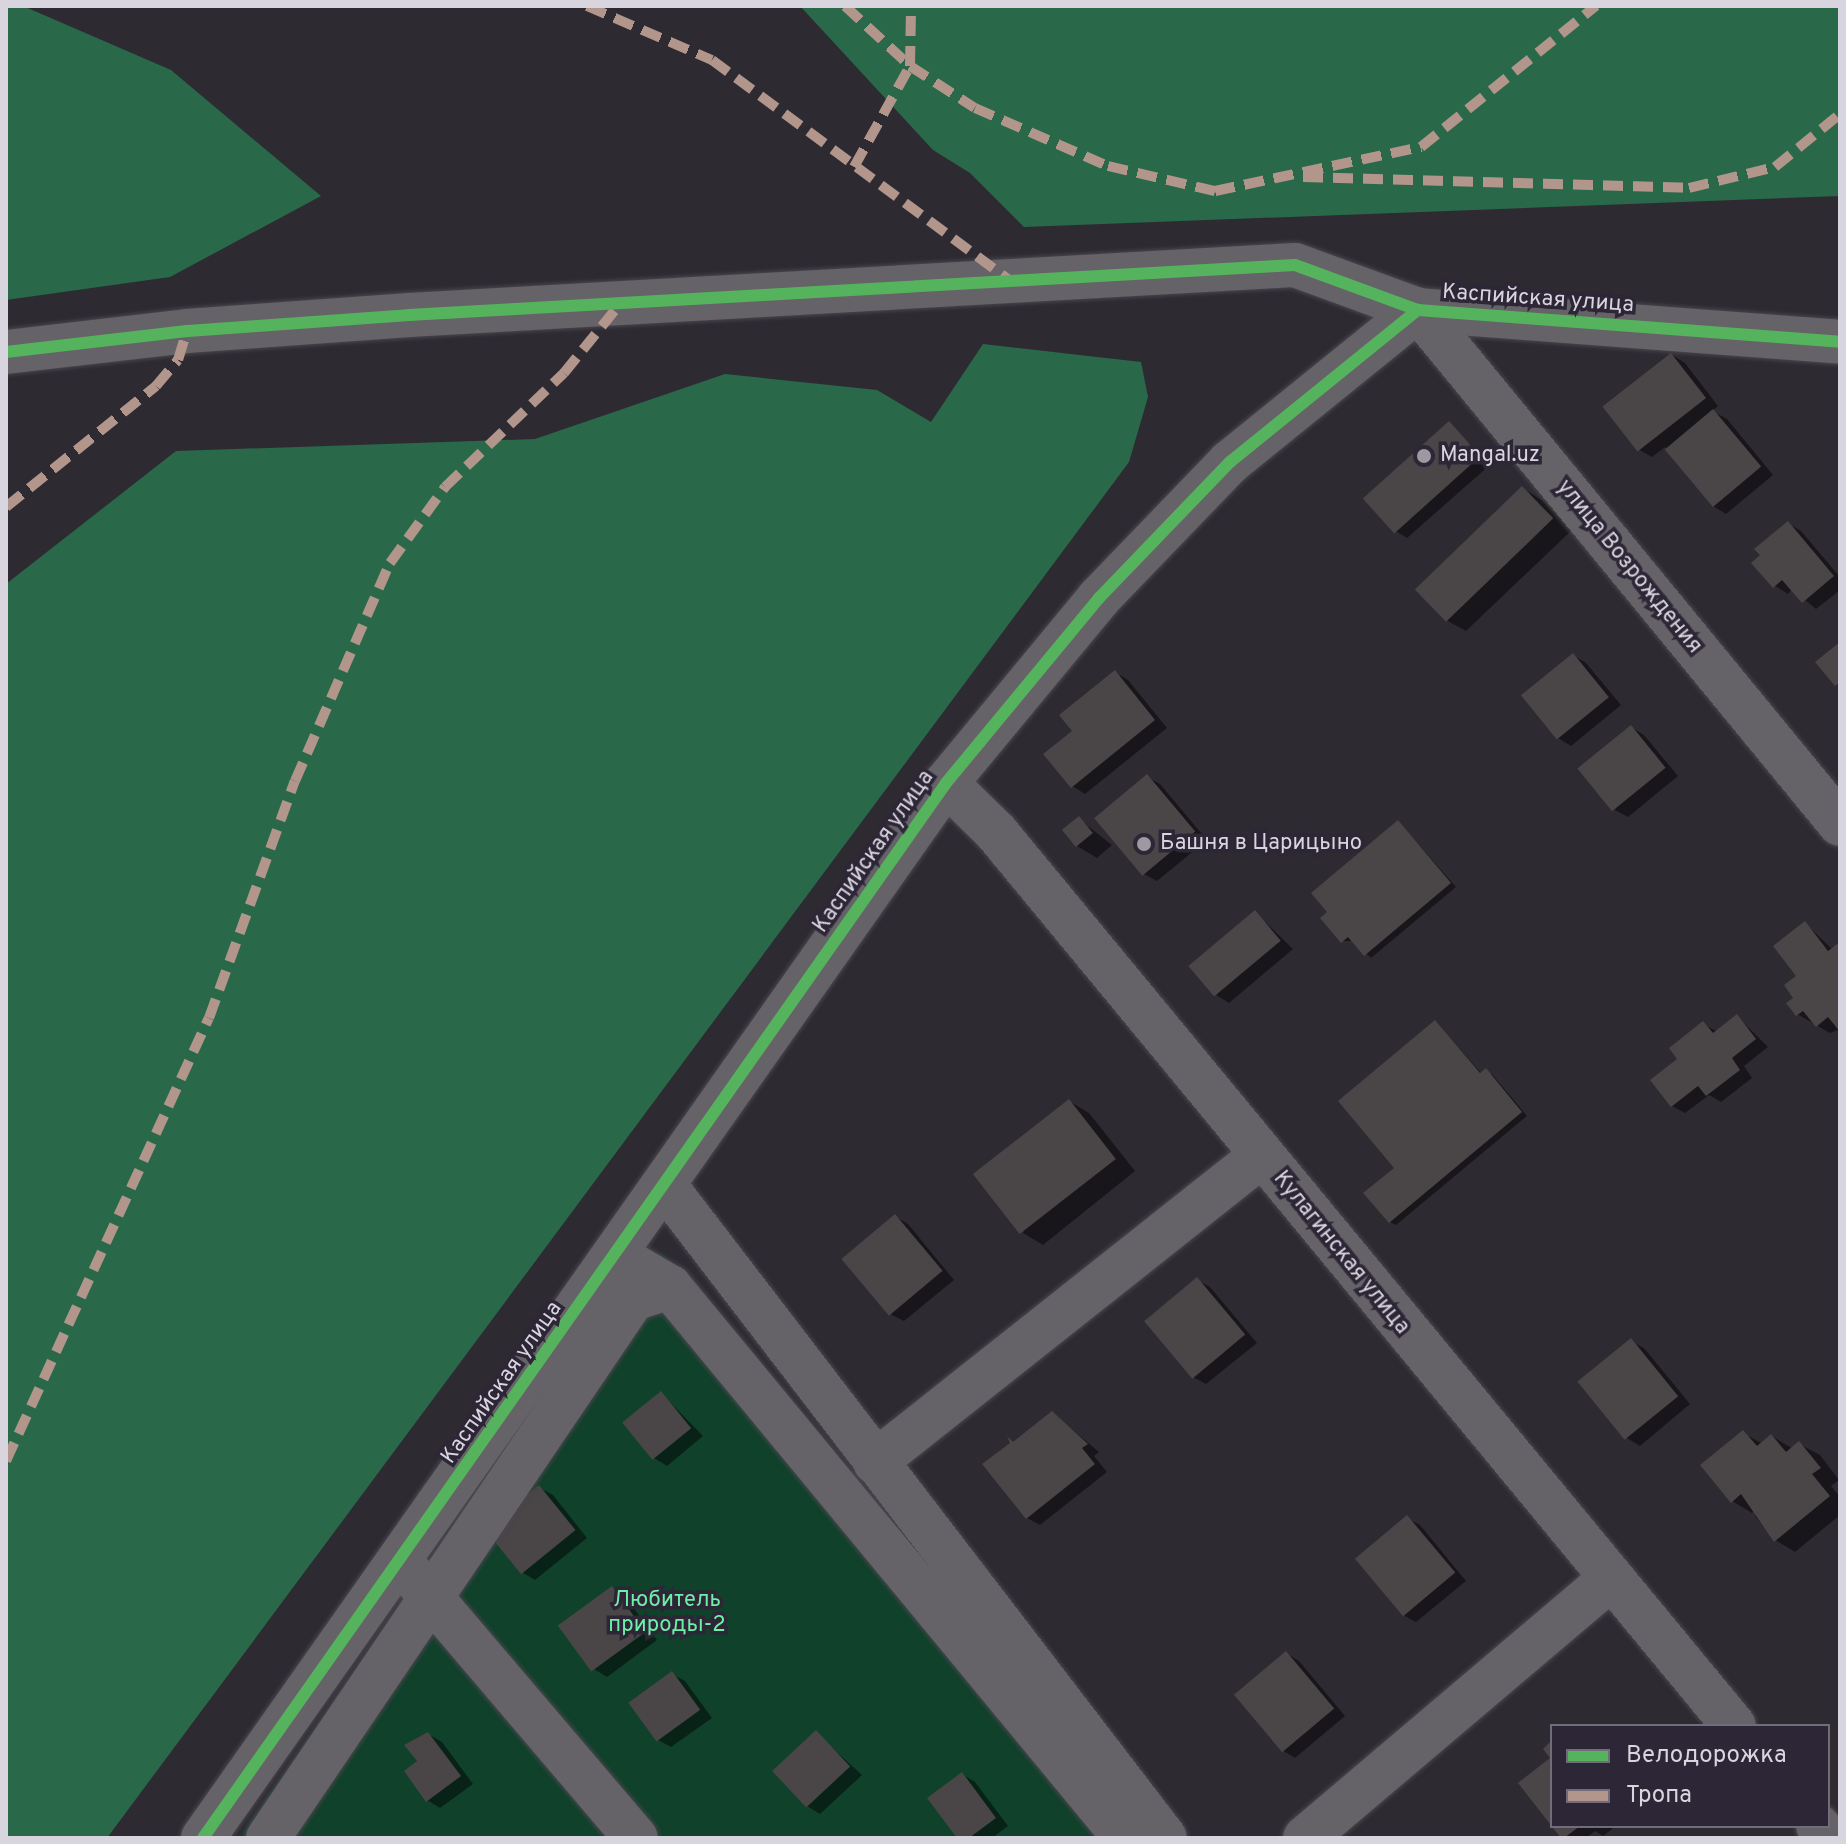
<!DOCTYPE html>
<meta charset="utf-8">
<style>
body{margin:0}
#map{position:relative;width:1846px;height:1844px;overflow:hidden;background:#2e2a32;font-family:Overpass,sans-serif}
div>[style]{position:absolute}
.green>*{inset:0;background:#10412b}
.forest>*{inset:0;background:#296949}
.shadow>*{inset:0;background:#0007}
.building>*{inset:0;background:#4a4547;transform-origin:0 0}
.roads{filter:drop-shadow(0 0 2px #49464d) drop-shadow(0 0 2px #49464d)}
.minor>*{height:44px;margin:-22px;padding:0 22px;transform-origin:22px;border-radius:22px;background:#656268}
.quiet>*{height:10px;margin-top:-5px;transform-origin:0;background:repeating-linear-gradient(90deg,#b2968c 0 20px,transparent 0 30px)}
.cycleway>*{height:12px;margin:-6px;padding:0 6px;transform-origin:6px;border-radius:6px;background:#56b35d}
.dots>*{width:22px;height:22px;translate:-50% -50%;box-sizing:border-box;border:4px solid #2d2636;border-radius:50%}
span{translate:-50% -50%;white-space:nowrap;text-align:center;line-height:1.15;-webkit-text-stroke:7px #2d2636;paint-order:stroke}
.street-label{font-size:22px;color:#d9d5df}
.poi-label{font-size:22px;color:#d9d5df}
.left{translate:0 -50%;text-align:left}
.park-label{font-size:22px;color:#6deea9}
.frame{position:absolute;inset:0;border:8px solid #d9d5df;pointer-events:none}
.legend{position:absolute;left:1550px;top:1724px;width:280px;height:104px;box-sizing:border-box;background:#2d2636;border:2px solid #726c7a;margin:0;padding:10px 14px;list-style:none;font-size:24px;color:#d9d5df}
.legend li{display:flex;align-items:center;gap:16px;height:40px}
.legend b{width:40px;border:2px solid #726c7a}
</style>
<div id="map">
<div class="green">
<div style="clip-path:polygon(661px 1252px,853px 1483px,1145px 1838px,239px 1838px,507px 1448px,640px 1271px)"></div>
</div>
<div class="forest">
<div style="clip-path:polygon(6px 6px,23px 6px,171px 70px,321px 196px,170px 277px,6px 300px)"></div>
<div style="clip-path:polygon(800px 6px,1840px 6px,1840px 196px,1024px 227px,970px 173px,933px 150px)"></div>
<div style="clip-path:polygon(983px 344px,1141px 362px,1148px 397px,1129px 462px,107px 1838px,6px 1838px,6px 584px,176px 451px,535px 439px,725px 374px,877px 390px,931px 422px)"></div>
</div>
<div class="shadow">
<div style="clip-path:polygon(1672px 355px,1685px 363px,1718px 406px,1712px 411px,1727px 419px,1773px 475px,1726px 514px,1713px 506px,1665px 447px,1652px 457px,1638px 449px)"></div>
<div style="clip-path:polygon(1449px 424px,1491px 464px,1407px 538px,1394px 530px)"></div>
<div style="clip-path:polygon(1522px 488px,1542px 500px,1572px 530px,1466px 631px,1446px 620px)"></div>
<div style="clip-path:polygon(1788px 523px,1801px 531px,1840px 577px,1840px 590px,1816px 609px,1792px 589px,1788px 594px,1775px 586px)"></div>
<div style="clip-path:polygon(1573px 655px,1586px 663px,1621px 705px,1571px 746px,1558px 738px)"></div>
<div style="clip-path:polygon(1115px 672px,1128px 680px,1167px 728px,1085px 794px,1072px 786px)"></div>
<div style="clip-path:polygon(1631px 727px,1644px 735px,1678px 776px,1628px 817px,1615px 810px)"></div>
<div style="clip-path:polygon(1147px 777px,1160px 784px,1207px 840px,1157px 881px,1144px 874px)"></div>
<div style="clip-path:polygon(1079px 819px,1112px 845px,1097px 858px,1077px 846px)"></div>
<div style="clip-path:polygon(1399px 822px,1456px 887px,1371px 958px,1353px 941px,1342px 941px)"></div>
<div style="clip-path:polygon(1256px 913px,1293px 949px,1229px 1003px,1216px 995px)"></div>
<div style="clip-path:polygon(1806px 924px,1833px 950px,1840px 944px,1840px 1029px,1830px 1033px,1797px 1014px)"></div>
<div style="clip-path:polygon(1738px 1017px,1768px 1047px,1744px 1066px,1752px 1078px,1721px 1102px,1709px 1095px,1685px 1113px,1672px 1106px,1680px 1059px,1703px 1024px,1716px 1031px)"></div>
<div style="clip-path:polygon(1436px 1022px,1482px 1074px,1492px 1074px,1527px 1116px,1396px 1225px,1390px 1222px,1397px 1168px)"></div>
<div style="clip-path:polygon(1069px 1101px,1089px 1113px,1135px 1171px,1043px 1245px,1023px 1233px)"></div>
<div style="clip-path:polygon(895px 1216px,908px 1224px,954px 1280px,904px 1321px,890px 1314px)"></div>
<div style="clip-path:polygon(1197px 1280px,1210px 1287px,1257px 1343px,1206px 1384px,1193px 1377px)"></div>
<div style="clip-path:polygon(1631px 1341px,1644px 1348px,1690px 1404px,1640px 1446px,1627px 1438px)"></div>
<div style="clip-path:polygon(662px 1394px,703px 1436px,667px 1466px,654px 1458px)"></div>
<div style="clip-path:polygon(1053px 1413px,1099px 1452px,1094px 1456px,1107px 1472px,1040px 1525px,1027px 1518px)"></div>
<div style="clip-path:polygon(1743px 1433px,1763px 1444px,1772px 1436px,1793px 1449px,1799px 1444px,1820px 1455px,1839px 1480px,1831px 1486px,1840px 1497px,1840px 1515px,1795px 1552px,1775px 1540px,1755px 1516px,1756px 1509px,1752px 1513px,1732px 1501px)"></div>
<div style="clip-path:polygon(540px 1488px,553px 1495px,587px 1538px,535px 1580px,522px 1572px)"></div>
<div style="clip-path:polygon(1407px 1518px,1420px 1525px,1466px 1581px,1416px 1622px,1403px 1615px,1357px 1559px)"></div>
<div style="clip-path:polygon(612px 1588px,625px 1596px,657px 1640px,607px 1677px,594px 1669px)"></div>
<div style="clip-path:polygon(1286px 1653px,1299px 1661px,1345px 1716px,1295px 1758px,1282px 1750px)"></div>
<div style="clip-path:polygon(672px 1674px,685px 1681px,712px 1718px,671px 1747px,658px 1740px)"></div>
<div style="clip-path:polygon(816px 1733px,862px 1775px,820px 1814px,807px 1806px)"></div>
<div style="clip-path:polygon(428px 1734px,442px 1742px,473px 1784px,440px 1808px,427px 1800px,420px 1762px)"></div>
<div style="clip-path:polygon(962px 1774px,975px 1782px,1008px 1826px,992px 1838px,960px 1838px)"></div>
<div style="clip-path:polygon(1554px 1826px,1616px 1826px,1603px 1836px,1595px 1831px,1586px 1838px,1563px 1838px)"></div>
</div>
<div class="building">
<div style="left:1671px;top:353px;width:57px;height:87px;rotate:52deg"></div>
<div style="left:1713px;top:409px;width:75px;height:63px;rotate:50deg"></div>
<div style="left:1449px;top:421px;width:47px;height:116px;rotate:48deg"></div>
<div style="left:1522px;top:486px;width:45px;height:149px;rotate:46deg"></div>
<div style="clip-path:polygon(1788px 521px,1834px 576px,1802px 603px,1782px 580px,1773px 588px,1751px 563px,1760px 555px,1754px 549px)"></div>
<div style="clip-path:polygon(1840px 642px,1840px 682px,1835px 686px,1815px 662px)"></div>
<div style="left:1573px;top:653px;width:57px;height:67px;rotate:51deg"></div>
<div style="clip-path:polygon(1115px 670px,1155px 720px,1071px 788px,1043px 754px,1072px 731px,1059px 715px)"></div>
<div style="left:1631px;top:725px;width:55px;height:69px;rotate:51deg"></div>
<div style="left:1147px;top:774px;width:75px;height:69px;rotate:50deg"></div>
<div style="left:1079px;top:816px;width:22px;height:22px;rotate:51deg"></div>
<div style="clip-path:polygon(1398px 820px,1451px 883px,1364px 956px,1348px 937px,1341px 943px,1320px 918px,1327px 912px,1311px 893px)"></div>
<div style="left:1255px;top:910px;width:40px;height:87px;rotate:50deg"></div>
<div style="clip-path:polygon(1805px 921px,1828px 951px,1840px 942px,1840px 1032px,1828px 1017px,1816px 1027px,1803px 1011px,1796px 1016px,1786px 1003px,1793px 998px,1784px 985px,1796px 976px,1773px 946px)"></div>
<div style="clip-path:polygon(1737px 1014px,1756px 1039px,1732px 1058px,1740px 1070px,1706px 1096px,1698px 1086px,1671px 1107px,1650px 1080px,1677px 1059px,1669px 1048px,1703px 1021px,1713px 1033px)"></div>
<div style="clip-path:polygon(1435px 1020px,1480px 1073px,1486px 1068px,1522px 1112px,1389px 1223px,1363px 1193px,1394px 1168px,1338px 1101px)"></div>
<div style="left:1069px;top:1099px;width:76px;height:122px;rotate:52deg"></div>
<div style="left:895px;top:1214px;width:74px;height:70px;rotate:50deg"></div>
<div style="left:1197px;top:1277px;width:75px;height:69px;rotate:50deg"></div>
<div style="left:1631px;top:1338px;width:75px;height:69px;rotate:51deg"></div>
<div style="left:661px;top:1391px;width:48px;height:50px;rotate:51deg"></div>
<div style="clip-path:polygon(1052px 1411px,1088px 1444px,1082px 1448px,1095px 1464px,1026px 1519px,982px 1464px,1010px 1443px,1007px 1436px,1013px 1442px)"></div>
<div style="clip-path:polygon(1743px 1430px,1757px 1446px,1771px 1434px,1786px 1452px,1799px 1441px,1821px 1468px,1812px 1474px,1830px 1496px,1774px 1542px,1741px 1494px,1731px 1503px,1700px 1465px)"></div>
<div style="left:539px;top:1485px;width:58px;height:70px;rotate:51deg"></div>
<div style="left:1407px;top:1515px;width:75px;height:68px;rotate:50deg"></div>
<div style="left:612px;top:1586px;width:57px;height:67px;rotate:54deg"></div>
<div style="left:1286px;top:1651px;width:75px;height:68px;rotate:50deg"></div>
<div style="left:672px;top:1671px;width:48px;height:54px;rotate:54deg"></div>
<div style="left:816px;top:1730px;width:50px;height:60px;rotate:47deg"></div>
<div style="clip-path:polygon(428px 1732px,461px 1776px,426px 1802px,404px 1771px,417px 1761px,404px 1745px)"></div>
<div style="clip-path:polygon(1552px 1740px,1552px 1826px,1580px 1826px,1564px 1838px,1561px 1838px,1518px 1783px,1550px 1758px,1543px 1749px)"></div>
<div style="clip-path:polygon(962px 1772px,996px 1818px,969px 1838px,957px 1838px,927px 1798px)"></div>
</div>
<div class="roads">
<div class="minor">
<div style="left:1418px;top:310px;width:665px;rotate:50.61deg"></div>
<div style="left:6px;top:352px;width:182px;rotate:-6.6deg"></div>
<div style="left:187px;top:331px;width:223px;rotate:-4.1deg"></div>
<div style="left:409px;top:315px;width:887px;rotate:-3.23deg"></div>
<div style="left:1295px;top:265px;width:131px;rotate:20.1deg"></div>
<div style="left:1418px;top:310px;width:423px;rotate:4.3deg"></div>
<div style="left:946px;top:783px;width:70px;rotate:44.4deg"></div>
<div style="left:996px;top:832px;width:1159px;rotate:50.46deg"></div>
<div style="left:666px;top:1187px;width:820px;rotate:52.53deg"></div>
<div style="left:617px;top:1256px;width:61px;rotate:30.3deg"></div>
<div style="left:670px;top:1287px;width:715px;rotate:50.45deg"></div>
<div style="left:875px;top:1462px;width:493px;rotate:-38.4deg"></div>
<div style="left:412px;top:1575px;width:345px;rotate:49.6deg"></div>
<div style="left:1818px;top:1826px;width:16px;rotate:50deg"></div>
<div style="left:203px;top:1838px;width:1290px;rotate:-54.84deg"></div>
<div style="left:946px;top:783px;width:240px;rotate:-50.4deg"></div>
<div style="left:1099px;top:598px;width:189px;rotate:-46.1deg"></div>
<div style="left:1230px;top:462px;width:242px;rotate:-39deg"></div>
<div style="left:268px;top:1838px;width:651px;rotate:-55.89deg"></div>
<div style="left:633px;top:1299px;width:39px;rotate:-18deg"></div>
<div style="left:1305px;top:1838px;width:400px;rotate:-40.3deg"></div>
</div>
</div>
<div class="quiet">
<div style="left:587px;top:6px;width:136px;rotate:23.4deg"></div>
<div style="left:712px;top:60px;width:368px;rotate:36.5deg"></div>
<div style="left:845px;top:6px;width:88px;rotate:42.7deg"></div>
<div style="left:910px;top:66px;width:77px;rotate:32.9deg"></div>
<div style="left:975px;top:108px;width:145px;rotate:23.6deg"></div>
<div style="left:1108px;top:166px;width:110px;rotate:13.2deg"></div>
<div style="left:1215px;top:191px;width:211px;rotate:-12.1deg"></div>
<div style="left:1421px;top:147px;width:225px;rotate:-38.9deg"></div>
<div style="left:854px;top:167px;width:115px;rotate:-61deg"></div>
<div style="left:910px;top:66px;width:60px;rotate:-89deg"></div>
<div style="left:1303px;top:177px;width:386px;rotate:1.6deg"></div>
<div style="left:1689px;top:188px;width:89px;rotate:-13.7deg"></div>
<div style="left:1775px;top:167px;width:84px;rotate:-39.2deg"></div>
<div style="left:6px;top:507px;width:193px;rotate:-38.9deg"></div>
<div style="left:156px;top:386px;width:34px;rotate:-50deg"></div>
<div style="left:178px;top:360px;width:30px;rotate:-73deg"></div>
<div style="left:6px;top:1461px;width:487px;rotate:-65.4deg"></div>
<div style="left:209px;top:1018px;width:252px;rotate:-70.1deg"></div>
<div style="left:295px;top:781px;width:238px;rotate:-66.5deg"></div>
<div style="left:390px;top:563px;width:94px;rotate:-54.1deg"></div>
<div style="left:445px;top:487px;width:165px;rotate:-43.8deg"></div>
<div style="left:564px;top:373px;width:87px;rotate:-51deg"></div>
</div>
<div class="cycleway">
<div style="left:6px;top:352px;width:182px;rotate:-6.6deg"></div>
<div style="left:187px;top:331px;width:223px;rotate:-4.1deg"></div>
<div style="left:409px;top:315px;width:887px;rotate:-3.23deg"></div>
<div style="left:1295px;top:265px;width:131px;rotate:20.1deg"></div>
<div style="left:1418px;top:310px;width:423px;rotate:4.3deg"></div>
<div style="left:203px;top:1838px;width:1290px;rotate:-54.84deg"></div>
<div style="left:946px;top:783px;width:240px;rotate:-50.4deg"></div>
<div style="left:1099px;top:598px;width:189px;rotate:-46.1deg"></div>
<div style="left:1230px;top:462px;width:242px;rotate:-39deg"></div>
</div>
<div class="dots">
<div style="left:1424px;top:456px;background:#9d99a2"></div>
<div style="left:1144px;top:844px;background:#9d99a2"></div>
</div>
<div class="street-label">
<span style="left:1538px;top:299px;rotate:4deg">Каспийская улица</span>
<span style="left:1629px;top:567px;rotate:51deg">улица Возрождения</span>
<span style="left:874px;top:852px;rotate:-55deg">Каспийская улица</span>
<span style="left:1341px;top:1253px;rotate:51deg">Кулагинская улица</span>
<span style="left:502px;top:1383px;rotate:-55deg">Каспийская улица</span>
</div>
<div class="poi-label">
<span class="left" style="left:1440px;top:456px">Mangal.uz</span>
<span class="left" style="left:1160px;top:844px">Башня в Царицыно</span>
</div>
<div class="park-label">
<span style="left:667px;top:1613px">Любитель<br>природы-2</span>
</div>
<div class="frame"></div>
<ul class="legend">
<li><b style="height:10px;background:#56b35d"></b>Велодорожка</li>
<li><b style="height:10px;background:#b2968c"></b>Тропа</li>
</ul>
</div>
